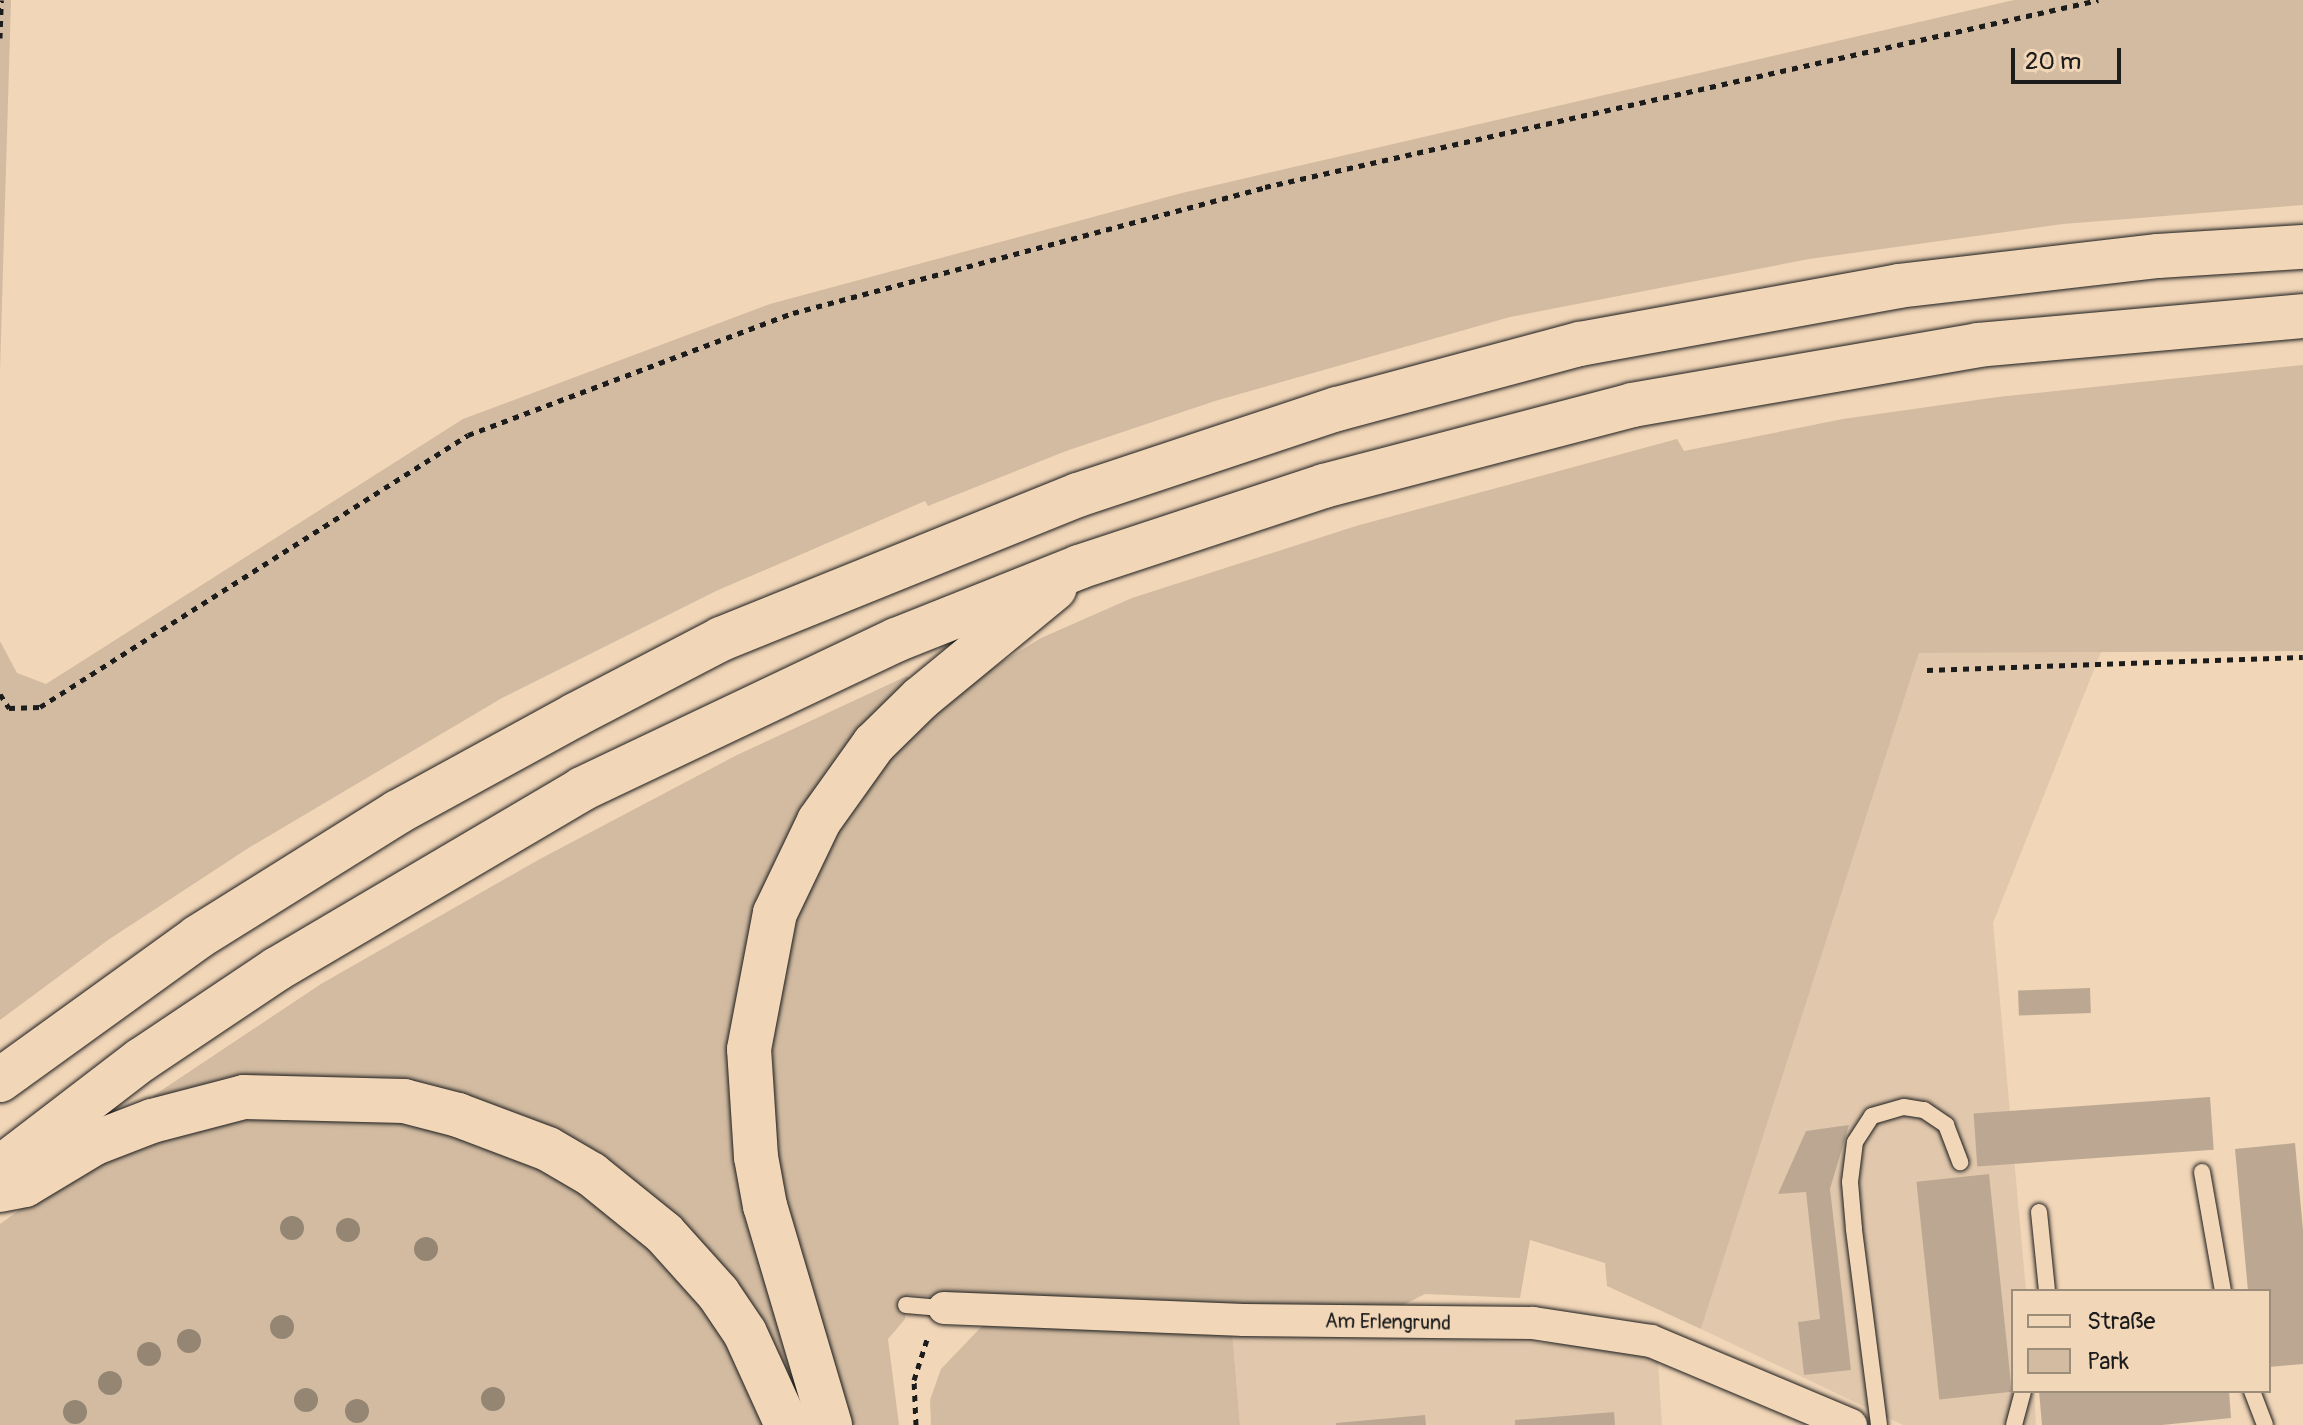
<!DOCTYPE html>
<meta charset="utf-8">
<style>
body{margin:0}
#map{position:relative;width:2303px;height:1425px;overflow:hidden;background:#f1d6b8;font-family:Pangolin,sans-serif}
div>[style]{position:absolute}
.built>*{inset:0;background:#e1c8ad}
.green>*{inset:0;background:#d2bba1}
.building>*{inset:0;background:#bca892;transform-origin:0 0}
.path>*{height:5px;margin-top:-2.5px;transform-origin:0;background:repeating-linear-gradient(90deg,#1c1c1c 0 6px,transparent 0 12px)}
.roads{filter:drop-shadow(0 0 2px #1c1c1c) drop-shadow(0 0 2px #1c1c1c)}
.service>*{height:16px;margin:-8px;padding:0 8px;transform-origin:8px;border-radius:8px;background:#f1d6b8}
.minor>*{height:32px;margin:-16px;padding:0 16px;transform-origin:16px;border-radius:16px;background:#f1d6b8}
.motorway>*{height:44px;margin:-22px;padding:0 22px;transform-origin:22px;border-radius:22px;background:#f1d6b8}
.trees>*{width:24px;height:24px;margin:-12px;border-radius:50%;background:#958674}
span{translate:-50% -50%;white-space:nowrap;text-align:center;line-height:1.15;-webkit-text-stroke:6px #f1d6b8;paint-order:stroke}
.street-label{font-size:20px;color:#1c1c1c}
.legend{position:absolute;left:2011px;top:1289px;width:260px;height:104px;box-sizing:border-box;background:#f1d6b8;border:2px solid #9c8c7a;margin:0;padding:10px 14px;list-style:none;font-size:24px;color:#1c1c1c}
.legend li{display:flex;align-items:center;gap:16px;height:40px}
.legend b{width:40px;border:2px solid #9c8c7a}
.scale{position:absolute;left:2011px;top:48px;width:110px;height:36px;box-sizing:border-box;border:4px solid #1c1c1c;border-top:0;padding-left:10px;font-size:24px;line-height:28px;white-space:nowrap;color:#1c1c1c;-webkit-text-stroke:6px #f1d6b8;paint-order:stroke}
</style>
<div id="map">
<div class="built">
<div style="clip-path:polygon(2101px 652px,1993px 923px,2026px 1291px,2013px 1291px,2013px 1391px,2034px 1391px,2036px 1425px,1903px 1425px,1701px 1329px,1919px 653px)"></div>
<div style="clip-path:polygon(1232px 1330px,1628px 1347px,1658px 1361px,1662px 1425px,1240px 1425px)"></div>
</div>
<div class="green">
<div style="clip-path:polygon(0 0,11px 0,0 370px)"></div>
<div style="clip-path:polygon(2014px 0,2303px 0,2303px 205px,2063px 224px,1809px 259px,1510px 317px,1215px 401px,1066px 451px,928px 506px,925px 501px,716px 591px,502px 698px,250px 847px,108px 940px,0 1020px,0 641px,17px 673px,46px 684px,463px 419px,770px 304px,1182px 193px)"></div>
<div style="clip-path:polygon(2303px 365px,2303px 651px,1919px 653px,1701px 1329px,1607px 1286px,1605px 1263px,1530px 1240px,1520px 1298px,1425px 1294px,1395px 1309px,1230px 1309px,908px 1295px,905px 1319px,888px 1339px,899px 1425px,851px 1425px,797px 1259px,771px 1127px,774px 978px,816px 863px,891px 752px,968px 683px,1041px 638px,1132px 598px,1356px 526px,1677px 439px,1684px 451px,1843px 419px,1998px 397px)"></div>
<div style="clip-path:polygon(907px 676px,911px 681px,742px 972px,814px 1425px,555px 1133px,156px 1101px,153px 1096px,321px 984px,540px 859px,737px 755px)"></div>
<div style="clip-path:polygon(354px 1110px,495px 1141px,623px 1216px,709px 1309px,769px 1425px,0 1425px,0 1224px,46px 1191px,131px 1143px,187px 1124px)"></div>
<div style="clip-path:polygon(987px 1321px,1232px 1330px,1240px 1425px,931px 1425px,930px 1400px,941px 1369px)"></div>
</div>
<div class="building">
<div style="left:2090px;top:988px;width:25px;height:72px;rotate:88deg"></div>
<div style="left:2210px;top:1097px;width:53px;height:237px;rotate:86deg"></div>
<div style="clip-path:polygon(1849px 1125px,1830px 1189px,1851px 1370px,1804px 1375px,1798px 1322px,1820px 1319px,1806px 1192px,1778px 1194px,1806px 1131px)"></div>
<div style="clip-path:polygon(2295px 1143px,2303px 1230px,2303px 1364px,2269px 1367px,2269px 1291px,2248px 1291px,2235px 1149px)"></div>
<div style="left:1989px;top:1174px;width:219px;height:73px;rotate:84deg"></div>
<div style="clip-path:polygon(2039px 1391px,2229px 1391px,2231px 1418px,2162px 1425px,2042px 1425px)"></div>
<div style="clip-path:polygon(1614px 1412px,1615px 1425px,1515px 1425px,1515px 1420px)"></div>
<div style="clip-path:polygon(1425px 1415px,1426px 1425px,1336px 1425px,1336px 1423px)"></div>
</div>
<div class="path">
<div style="left:0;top:38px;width:38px;rotate:-88deg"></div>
<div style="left:1927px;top:670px;width:376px;rotate:-2deg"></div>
<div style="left:0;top:694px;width:17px;rotate:57deg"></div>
<div style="left:9px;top:708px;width:31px;rotate:-2deg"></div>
<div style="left:40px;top:707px;width:507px;rotate:-32.44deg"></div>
<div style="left:468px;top:435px;width:347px;rotate:-20.6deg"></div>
<div style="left:793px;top:313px;width:489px;rotate:-14.9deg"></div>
<div style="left:1265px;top:187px;width:854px;rotate:-12.65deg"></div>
<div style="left:916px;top:1425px;width:45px;rotate:-92.5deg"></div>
<div style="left:914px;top:1380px;width:46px;rotate:-72.3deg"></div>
</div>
<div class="roads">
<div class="service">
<div style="left:2202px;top:1172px;width:121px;rotate:80deg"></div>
<div style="left:2039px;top:1212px;width:79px;rotate:84.2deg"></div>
<div style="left:906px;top:1305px;width:38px;rotate:5deg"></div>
<div style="left:2252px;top:1391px;width:36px;rotate:69deg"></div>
<div style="left:1879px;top:1425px;width:198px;rotate:-97.3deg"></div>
<div style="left:1854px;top:1229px;width:47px;rotate:-94.9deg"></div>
<div style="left:1850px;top:1182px;width:40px;rotate:-82.9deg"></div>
<div style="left:1855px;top:1142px;width:31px;rotate:-57deg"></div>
<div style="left:1872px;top:1116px;width:33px;rotate:-16deg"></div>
<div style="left:1904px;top:1107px;width:20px;rotate:9deg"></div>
<div style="left:1924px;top:1110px;width:27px;rotate:34deg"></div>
<div style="left:1946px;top:1125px;width:40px;rotate:69deg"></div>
<div style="left:2014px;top:1425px;width:35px;rotate:-75deg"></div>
</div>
<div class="minor">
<div style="left:944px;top:1308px;width:300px;rotate:2.3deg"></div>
<div style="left:1244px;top:1320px;width:289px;rotate:0.6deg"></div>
<div style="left:1533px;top:1323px;width:119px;rotate:8.7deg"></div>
<div style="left:1651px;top:1341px;width:217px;rotate:22.8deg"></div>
</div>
<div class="motorway">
<div style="left:0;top:1080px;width:244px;rotate:-35.8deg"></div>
<div style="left:198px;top:937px;width:236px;rotate:-32deg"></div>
<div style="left:398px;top:812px;width:202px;rotate:-28.7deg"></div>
<div style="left:575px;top:715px;width:165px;rotate:-27.5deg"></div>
<div style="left:721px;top:639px;width:385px;rotate:-22deg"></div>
<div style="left:1078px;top:495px;width:273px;rotate:-18.4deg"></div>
<div style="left:1337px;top:409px;width:252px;rotate:-15deg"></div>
<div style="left:1580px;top:344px;width:323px;rotate:-10.3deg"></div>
<div style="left:1898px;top:286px;width:262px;rotate:-6.6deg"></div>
<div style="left:2158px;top:256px;width:145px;rotate:-3.6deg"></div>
<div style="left:0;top:1168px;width:178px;rotate:-37.5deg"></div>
<div style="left:141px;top:1060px;width:164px;rotate:-33.8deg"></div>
<div style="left:277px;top:969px;width:354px;rotate:-30.5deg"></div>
<div style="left:582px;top:789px;width:348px;rotate:-25.4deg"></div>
<div style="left:896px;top:640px;width:197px;rotate:-21.7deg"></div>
<div style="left:1079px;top:567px;width:258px;rotate:-18.3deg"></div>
<div style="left:1324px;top:486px;width:318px;rotate:-14.7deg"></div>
<div style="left:1632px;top:405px;width:351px;rotate:-9.8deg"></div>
<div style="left:1978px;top:345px;width:326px;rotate:-5.1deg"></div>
<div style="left:0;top:1190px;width:25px;rotate:-11deg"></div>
<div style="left:25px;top:1185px;width:82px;rotate:-31deg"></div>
<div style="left:95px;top:1143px;width:61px;rotate:-21.1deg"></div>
<div style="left:152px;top:1121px;width:95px;rotate:-14.6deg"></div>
<div style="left:244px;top:1097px;width:160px;rotate:1.4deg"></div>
<div style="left:404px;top:1101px;width:56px;rotate:14.5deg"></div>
<div style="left:458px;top:1115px;width:96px;rotate:20.7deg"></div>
<div style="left:548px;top:1149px;width:50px;rotate:30.2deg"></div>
<div style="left:591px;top:1174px;width:94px;rotate:38.9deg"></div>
<div style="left:664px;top:1233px;width:81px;rotate:48deg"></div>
<div style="left:718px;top:1293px;width:48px;rotate:56deg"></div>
<div style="left:745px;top:1333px;width:101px;rotate:65.5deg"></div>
<div style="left:830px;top:1425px;width:228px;rotate:-106.5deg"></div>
<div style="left:765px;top:1206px;width:50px;rotate:-100.4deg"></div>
<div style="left:756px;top:1157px;width:108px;rotate:-93.7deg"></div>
<div style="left:749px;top:1049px;width:138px;rotate:-79.2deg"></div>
<div style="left:775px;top:913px;width:102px;rotate:-64.4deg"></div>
<div style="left:819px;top:821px;width:95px;rotate:-54.5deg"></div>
<div style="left:874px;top:744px;width:66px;rotate:-44.4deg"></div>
<div style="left:921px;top:698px;width:173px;rotate:-39.4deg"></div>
</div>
</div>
<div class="trees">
<div style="left:292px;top:1228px"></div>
<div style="left:348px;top:1230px"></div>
<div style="left:426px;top:1249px"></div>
<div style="left:282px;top:1327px"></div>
<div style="left:189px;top:1341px"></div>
<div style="left:149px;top:1354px"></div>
<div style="left:110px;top:1383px"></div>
<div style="left:493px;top:1399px"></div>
<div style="left:306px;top:1400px"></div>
<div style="left:357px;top:1411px"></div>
<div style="left:75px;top:1412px"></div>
</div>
<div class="street-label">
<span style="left:1388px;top:1322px;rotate:1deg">Am Erlengrund</span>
</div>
<ul class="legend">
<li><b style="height:10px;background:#f1d6b8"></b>Straße</li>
<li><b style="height:22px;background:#d2bba1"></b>Park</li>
</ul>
<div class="scale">20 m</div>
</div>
